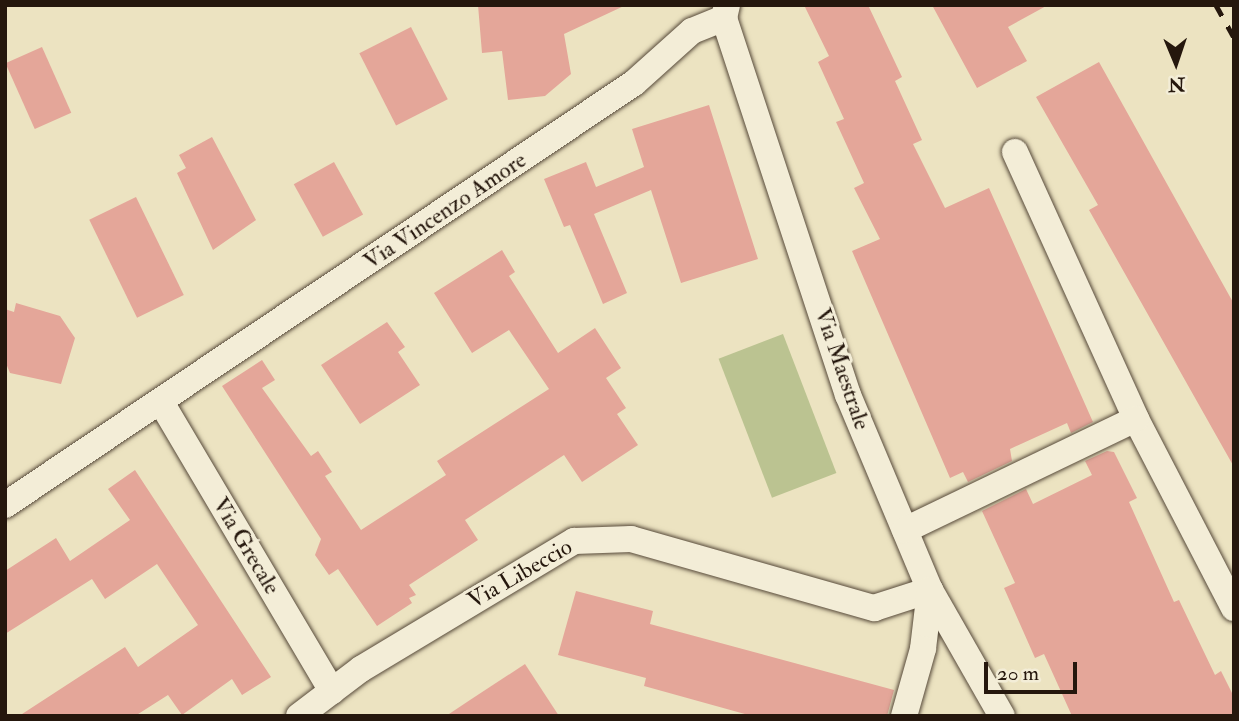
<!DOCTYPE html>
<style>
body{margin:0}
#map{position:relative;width:1239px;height:721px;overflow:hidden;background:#ece3c1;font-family:"IM FELL Double Pica",serif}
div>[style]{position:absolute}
.green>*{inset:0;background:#bbc391;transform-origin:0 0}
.building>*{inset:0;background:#e4a699;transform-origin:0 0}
.roads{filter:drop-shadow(0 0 2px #574a3a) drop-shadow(0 0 2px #574a3a)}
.minor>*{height:26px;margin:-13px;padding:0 13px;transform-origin:13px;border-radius:13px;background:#f3edd7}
.rail>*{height:5px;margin-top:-2.5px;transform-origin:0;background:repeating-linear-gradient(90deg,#25170d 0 12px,transparent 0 24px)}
span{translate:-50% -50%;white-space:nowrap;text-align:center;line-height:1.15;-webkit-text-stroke:6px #f3edd7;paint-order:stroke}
.street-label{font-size:23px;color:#25170d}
.frame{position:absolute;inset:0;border:7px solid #25170d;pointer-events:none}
.north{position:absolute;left:1141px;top:28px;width:70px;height:70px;-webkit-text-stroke:5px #f3edd7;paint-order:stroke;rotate:178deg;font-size:19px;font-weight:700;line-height:28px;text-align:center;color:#25170d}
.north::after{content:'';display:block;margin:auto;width:24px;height:32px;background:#25170d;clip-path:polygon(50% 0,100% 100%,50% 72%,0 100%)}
.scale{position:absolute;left:984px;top:662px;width:93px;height:32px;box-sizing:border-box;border:4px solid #25170d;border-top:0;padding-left:9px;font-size:21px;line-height:24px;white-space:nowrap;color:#25170d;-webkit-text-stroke:5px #f3edd7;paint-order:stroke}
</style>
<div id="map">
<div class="green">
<div style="left:783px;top:334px;width:149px;height:69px;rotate:69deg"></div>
</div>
<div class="building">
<div style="clip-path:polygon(478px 5px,626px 5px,564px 34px,571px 74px,545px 96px,508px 100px,502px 51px,482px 53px)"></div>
<div style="clip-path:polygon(804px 5px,868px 5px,902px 77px,895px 81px,922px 140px,913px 144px,945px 208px,989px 188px,1093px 422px,1071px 433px,1067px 423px,1010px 449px,1012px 461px,968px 482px,963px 472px,950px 478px,852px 251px,880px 239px,854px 188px,864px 183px,836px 122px,844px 119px,818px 62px,829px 56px)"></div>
<div style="clip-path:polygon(932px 5px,1048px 5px,1008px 27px,1027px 61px,977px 88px)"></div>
<div style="left:411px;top:27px;width:81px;height:58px;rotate:63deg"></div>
<div style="left:42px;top:47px;width:72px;height:40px;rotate:66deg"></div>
<div style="clip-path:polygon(1099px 62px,1234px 304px,1234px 467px,1089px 210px,1098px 205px,1036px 97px)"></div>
<div style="clip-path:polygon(709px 105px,758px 259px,681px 283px,651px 190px,594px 214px,627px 293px,603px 304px,570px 225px,564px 227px,544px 179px,586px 162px,596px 187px,644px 167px,632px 129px)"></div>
<div style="clip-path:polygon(212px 137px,256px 220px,213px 250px,177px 173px,186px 168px,179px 155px)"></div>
<div style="left:334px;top:162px;width:60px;height:46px;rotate:61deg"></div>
<div style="left:136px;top:197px;width:109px;height:52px;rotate:64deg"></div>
<div style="clip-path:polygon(502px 250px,515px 272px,509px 276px,558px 353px,595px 328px,621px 368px,606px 378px,626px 408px,617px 414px,638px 445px,582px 482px,564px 455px,465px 520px,478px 540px,409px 585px,416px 595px,409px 598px,412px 603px,377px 626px,338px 569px,329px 575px,315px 555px,321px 539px,222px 386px,262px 360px,275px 380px,262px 388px,311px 456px,318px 451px,332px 472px,325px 476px,361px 530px,446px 475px,437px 461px,549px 389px,509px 330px,472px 353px,434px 293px)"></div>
<div style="clip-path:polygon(16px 303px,60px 316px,75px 338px,61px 384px,10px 373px,5px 361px,5px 309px,14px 312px)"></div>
<div style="clip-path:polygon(387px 322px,405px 347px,398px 352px,420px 385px,360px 424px,321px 365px)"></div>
<div style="clip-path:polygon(1107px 451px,1114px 452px,1137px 498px,1129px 502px,1174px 602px,1179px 600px,1215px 675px,1221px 671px,1234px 697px,1234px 716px,1072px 716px,1044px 654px,1035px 658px,1004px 588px,1015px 583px,982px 511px,1026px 489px,1033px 504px,1092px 475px,1085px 461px)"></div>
<div style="clip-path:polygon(135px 470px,271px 677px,242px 695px,232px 679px,182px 715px,168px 695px,135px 716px,19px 716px,125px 647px,138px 667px,198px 625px,157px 564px,105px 599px,92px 579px,5px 634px,5px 571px,56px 538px,70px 561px,130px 520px,108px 489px)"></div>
<div style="clip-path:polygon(576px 591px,653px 611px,650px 624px,894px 690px,887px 716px,752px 716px,644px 686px,646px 678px,558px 655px)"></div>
<div style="clip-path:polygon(525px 664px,559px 716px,446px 716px,470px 700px)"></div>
</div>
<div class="roads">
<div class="minor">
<div style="left:727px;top:5px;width:13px;rotate:103deg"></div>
<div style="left:724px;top:18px;width:397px;rotate:71.8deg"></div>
<div style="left:848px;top:395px;width:212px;rotate:67.2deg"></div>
<div style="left:930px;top:590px;width:145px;rotate:60.3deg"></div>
<div style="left:1015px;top:152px;width:293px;rotate:65.6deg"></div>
<div style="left:1136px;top:419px;width:213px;rotate:62.6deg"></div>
<div style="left:161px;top:402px;width:336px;rotate:59.4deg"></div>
<div style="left:5px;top:505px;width:757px;rotate:-33.86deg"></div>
<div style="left:634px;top:83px;width:78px;rotate:-41.9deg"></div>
<div style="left:692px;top:31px;width:35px;rotate:-22deg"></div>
<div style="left:905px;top:530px;width:256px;rotate:-25.7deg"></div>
<div style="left:299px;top:716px;width:78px;rotate:-37.2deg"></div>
<div style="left:361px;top:669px;width:249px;rotate:-31deg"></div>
<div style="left:574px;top:541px;width:57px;rotate:-2deg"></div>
<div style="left:631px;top:539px;width:253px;rotate:15.9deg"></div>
<div style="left:874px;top:608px;width:59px;rotate:-17.8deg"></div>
<div style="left:930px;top:590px;width:59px;rotate:96.8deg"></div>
<div style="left:923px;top:649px;width:70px;rotate:105.8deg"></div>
</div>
</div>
<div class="rail">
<div style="left:1216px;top:5px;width:37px;rotate:61deg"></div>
</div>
<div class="street-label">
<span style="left:445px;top:211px;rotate:-34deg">Via Vincenzo Amore</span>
<span style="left:842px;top:369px;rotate:71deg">Via Maestrale</span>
<span style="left:246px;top:546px;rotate:59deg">Via Grecale</span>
<span style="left:520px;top:574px;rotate:-30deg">Via Libeccio</span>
</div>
<div class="frame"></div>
<div class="north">N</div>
<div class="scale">20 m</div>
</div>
